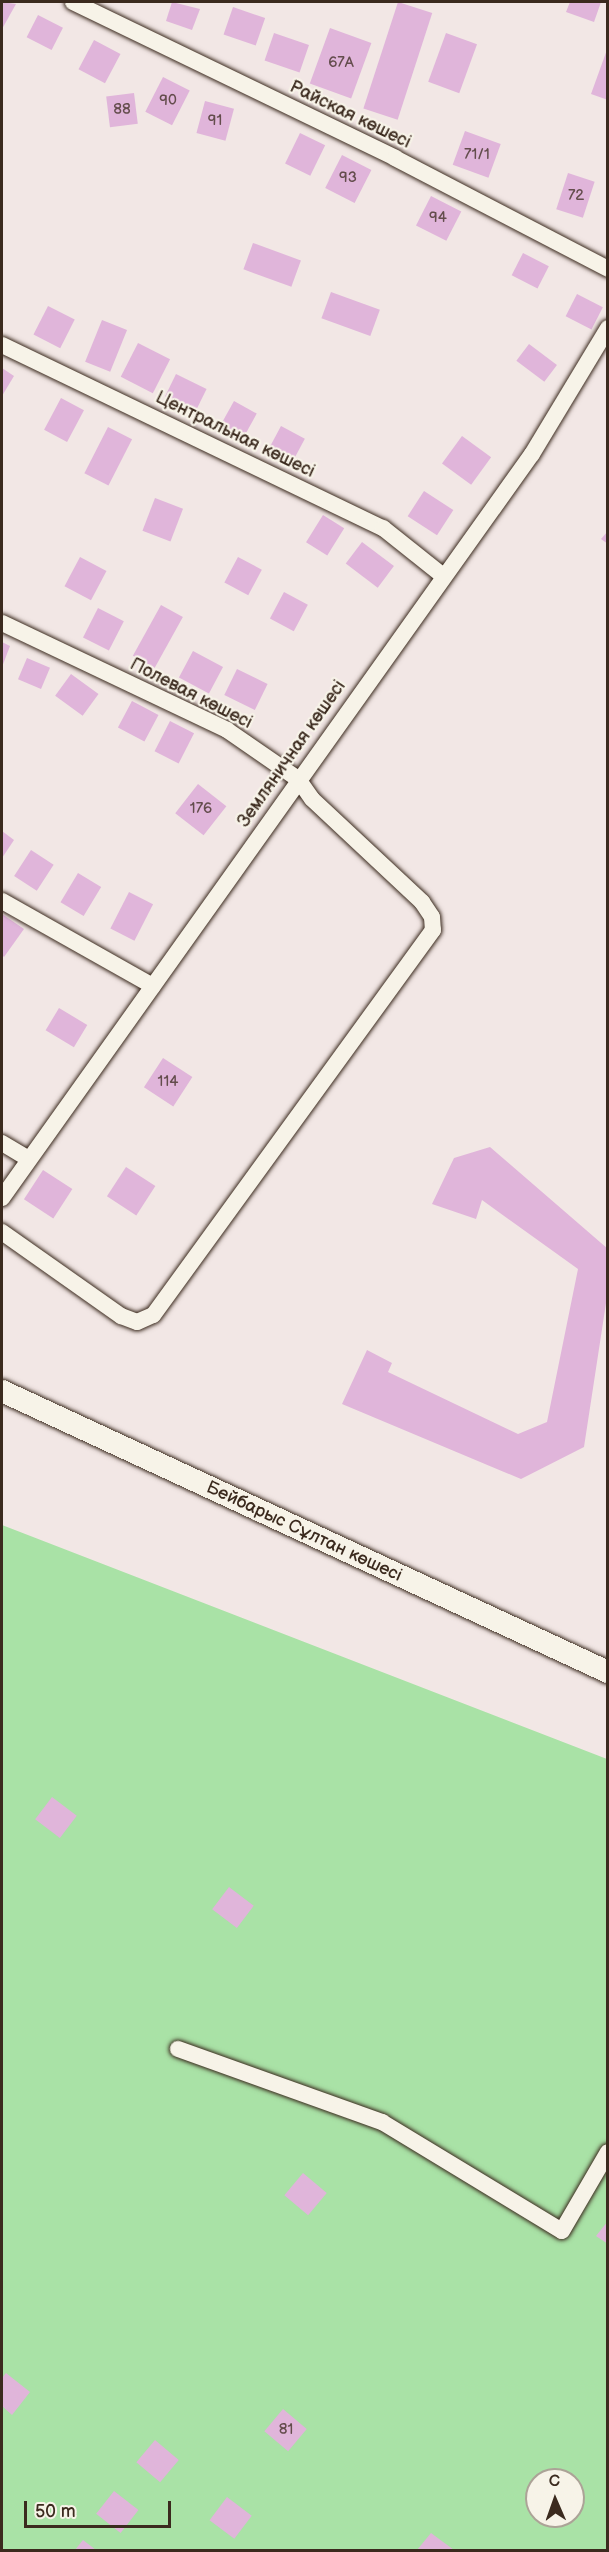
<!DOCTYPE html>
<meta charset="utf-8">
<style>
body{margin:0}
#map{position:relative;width:609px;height:2552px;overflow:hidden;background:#f2e7e5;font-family:"Balsamiq Sans",sans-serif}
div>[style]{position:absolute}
.green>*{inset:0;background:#a9e2a6}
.building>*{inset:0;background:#e0b5da;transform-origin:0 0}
.roads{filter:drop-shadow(0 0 2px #3b2a1e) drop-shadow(0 0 2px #3b2a1e)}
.street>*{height:16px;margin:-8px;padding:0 8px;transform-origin:8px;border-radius:8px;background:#f7f3e8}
.secondary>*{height:22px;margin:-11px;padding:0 11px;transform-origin:11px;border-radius:11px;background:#f7f3e8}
span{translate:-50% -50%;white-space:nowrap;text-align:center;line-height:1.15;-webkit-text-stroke:4.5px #f7f3e8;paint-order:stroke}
.number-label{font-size:15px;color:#644d4d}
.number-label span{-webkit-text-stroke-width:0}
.street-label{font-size:18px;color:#3b2a1e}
.frame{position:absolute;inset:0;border:3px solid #3b2a1e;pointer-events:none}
.north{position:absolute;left:525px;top:2468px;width:60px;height:60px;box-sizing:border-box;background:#f7f3e8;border:2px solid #aca397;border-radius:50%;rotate:358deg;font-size:16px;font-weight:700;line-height:24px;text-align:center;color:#3b2a1e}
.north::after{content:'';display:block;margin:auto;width:21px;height:27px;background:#3b2a1e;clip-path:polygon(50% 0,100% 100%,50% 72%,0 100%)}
.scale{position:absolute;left:24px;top:2501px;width:147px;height:27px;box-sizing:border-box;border:3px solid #3b2a1e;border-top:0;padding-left:8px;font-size:18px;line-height:21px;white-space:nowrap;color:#3b2a1e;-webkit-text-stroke:4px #f7f3e8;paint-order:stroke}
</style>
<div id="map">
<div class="green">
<div style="clip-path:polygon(evenodd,2px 1525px,607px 1759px,607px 2550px,2px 2550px,2px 1525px,537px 2480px,573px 2480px,573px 2516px,537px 2516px,537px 2480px)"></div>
</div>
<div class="building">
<div style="clip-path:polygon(2px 2px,16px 4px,2px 29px)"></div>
<div style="clip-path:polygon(172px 2px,200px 9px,192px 30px,166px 21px)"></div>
<div style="left:398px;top:2px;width:36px;height:112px;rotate:18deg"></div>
<div style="clip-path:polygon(570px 2px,601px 2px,594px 22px,566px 12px)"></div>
<div style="left:233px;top:7px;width:34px;height:29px;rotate:19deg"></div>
<div style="left:38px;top:15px;width:28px;height:25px;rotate:27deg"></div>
<div style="left:330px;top:28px;width:44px;height:59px;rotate:20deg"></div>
<div style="left:274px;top:33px;width:37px;height:29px;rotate:19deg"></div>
<div style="left:446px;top:33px;width:33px;height:52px;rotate:20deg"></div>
<div style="left:94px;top:40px;width:30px;height:33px;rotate:28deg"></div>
<div style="clip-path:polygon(608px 47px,608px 100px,591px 94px)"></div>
<div style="left:163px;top:77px;width:30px;height:39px;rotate:27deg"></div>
<div style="left:134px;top:93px;width:31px;height:28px;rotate:83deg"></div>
<div style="left:205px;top:101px;width:30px;height:33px;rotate:15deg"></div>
<div style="left:465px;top:131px;width:38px;height:36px;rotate:20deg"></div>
<div style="left:300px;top:133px;width:28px;height:34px;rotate:26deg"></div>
<div style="left:342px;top:155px;width:33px;height:37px;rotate:27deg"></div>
<div style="left:568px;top:173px;width:28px;height:38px;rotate:18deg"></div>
<div style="left:431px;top:196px;width:34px;height:33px;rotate:27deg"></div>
<div style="left:253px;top:243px;width:51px;height:28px;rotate:20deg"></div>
<div style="left:523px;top:253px;width:29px;height:25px;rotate:27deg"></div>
<div style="left:331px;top:292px;width:52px;height:28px;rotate:20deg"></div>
<div style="left:577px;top:294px;width:29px;height:25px;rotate:27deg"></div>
<div style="left:48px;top:306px;width:30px;height:32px;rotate:27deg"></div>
<div style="left:102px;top:320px;width:27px;height:45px;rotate:22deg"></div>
<div style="left:138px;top:343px;width:36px;height:38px;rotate:27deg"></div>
<div style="left:529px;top:344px;width:35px;height:21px;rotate:37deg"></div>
<div style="clip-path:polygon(2px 368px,14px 376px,2px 396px)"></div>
<div style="left:176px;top:374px;width:34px;height:25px;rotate:26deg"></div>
<div style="left:61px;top:398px;width:26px;height:36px;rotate:28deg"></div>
<div style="left:234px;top:401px;width:26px;height:29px;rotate:29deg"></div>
<div style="left:281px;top:426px;width:27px;height:29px;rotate:28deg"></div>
<div style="left:108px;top:427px;width:27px;height:52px;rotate:27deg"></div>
<div style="left:462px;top:436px;width:36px;height:34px;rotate:36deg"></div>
<div style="left:424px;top:491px;width:35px;height:30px;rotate:33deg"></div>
<div style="left:155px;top:498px;width:30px;height:35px;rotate:21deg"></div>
<div style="left:323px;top:515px;width:25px;height:32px;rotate:32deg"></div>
<div style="clip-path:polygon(608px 531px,608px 544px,601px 539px)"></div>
<div style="left:362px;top:542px;width:40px;height:27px;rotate:37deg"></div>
<div style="left:80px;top:557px;width:30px;height:33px;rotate:28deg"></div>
<div style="left:238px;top:557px;width:27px;height:29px;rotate:28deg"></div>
<div style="left:284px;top:592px;width:27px;height:30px;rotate:28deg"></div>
<div style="left:161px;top:605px;width:25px;height:58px;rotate:29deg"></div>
<div style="left:98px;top:608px;width:29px;height:33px;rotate:27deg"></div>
<div style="clip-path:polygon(2px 642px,10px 646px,2px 667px)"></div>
<div style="left:193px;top:651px;width:34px;height:30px;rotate:28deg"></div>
<div style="left:27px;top:658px;width:25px;height:23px;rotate:23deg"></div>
<div style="left:237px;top:669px;width:34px;height:29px;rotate:26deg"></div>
<div style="left:71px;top:674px;width:34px;height:27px;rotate:36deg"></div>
<div style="left:132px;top:701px;width:30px;height:30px;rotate:28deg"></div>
<div style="left:170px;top:721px;width:27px;height:34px;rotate:27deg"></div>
<div style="left:198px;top:784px;width:36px;height:37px;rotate:38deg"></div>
<div style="clip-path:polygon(2px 831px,14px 840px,2px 858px)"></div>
<div style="left:31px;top:850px;width:27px;height:31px;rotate:33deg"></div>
<div style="left:78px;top:873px;width:27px;height:34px;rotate:31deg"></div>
<div style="left:129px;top:892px;width:27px;height:41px;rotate:27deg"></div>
<div style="clip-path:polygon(2px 914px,24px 929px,4px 957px,2px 955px)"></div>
<div style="left:59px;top:1008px;width:33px;height:26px;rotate:31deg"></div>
<div style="left:163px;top:1058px;width:35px;height:35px;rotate:33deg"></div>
<div style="clip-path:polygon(490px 1147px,608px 1249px,608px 1290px,584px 1447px,521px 1479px,342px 1404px,367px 1350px,392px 1363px,388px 1372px,518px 1434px,547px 1422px,578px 1269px,482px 1200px,476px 1219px,432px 1204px,454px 1158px)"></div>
<div style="left:126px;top:1167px;width:35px;height:35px;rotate:33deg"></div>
<div style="left:43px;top:1170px;width:35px;height:35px;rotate:33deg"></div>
<div style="left:52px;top:1797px;width:31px;height:28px;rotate:37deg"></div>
<div style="left:229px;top:1887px;width:31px;height:28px;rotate:37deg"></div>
<div style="left:303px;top:2173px;width:31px;height:29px;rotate:40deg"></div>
<div style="clip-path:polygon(608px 2221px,608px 2244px,596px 2236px)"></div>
<div style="clip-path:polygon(6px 2373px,30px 2392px,12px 2415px,2px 2406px,2px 2378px)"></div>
<div style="left:283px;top:2409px;width:31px;height:29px;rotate:40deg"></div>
<div style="left:155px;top:2440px;width:31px;height:29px;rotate:40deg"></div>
<div style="left:114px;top:2491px;width:31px;height:29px;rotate:38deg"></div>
<div style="left:227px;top:2497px;width:31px;height:29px;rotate:37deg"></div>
<div style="clip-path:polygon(431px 2533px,454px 2550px,417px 2550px)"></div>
<div style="clip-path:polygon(83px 2540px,96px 2550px,75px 2550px)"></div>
</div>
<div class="roads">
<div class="street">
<div style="left:73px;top:2px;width:358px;rotate:25.8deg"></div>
<div style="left:395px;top:158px;width:240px;rotate:27.5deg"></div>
<div style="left:2px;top:345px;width:423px;rotate:25.7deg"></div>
<div style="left:383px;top:528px;width:75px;rotate:38.5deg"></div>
<div style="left:2px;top:623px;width:249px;rotate:25.4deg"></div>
<div style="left:227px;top:730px;width:86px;rotate:34.6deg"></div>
<div style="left:298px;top:779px;width:24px;rotate:55deg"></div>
<div style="left:312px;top:799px;width:151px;rotate:43.1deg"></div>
<div style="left:422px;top:902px;width:18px;rotate:56deg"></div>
<div style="left:432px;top:917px;width:13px;rotate:86deg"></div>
<div style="left:433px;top:930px;width:476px;rotate:126deg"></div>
<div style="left:153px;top:1315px;width:17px;rotate:156deg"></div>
<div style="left:137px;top:1322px;width:17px;rotate:-159deg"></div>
<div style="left:121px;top:1316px;width:146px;rotate:-144.8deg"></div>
<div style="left:2px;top:901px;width:173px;rotate:29.4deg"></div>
<div style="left:2px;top:1143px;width:31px;rotate:31deg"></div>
<div style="left:2px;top:1198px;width:913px;rotate:-54.54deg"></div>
<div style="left:532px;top:454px;width:147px;rotate:-58.9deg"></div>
<div style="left:178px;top:2049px;width:217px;rotate:19.7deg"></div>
<div style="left:382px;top:2122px;width:210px;rotate:31.2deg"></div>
<div style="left:562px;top:2231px;width:91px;rotate:-59.8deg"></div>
</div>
<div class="secondary">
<div style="left:2px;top:1391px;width:668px;rotate:24.88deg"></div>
</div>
</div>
<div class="number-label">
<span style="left:341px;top:63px">67А</span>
<span style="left:168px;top:101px">90</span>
<span style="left:122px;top:110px">88</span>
<span style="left:215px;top:121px">91</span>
<span style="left:477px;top:155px">71/1</span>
<span style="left:348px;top:178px">93</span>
<span style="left:576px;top:196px">72</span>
<span style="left:438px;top:218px">94</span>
<span style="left:201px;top:809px">176</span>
<span style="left:168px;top:1082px">114</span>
<span style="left:286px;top:2430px">81</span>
</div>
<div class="street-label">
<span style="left:350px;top:115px;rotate:26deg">Райская көшесі</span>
<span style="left:235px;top:435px;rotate:26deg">Центральная көшесі</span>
<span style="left:191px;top:694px;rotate:27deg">Полевая көшесі</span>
<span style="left:292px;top:754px;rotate:-55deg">Земляничная көшесі</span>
<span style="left:304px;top:1532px;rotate:25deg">Бейбарыс Сұлтан көшесі</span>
</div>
<div class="frame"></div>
<div class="north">С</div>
<div class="scale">50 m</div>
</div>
